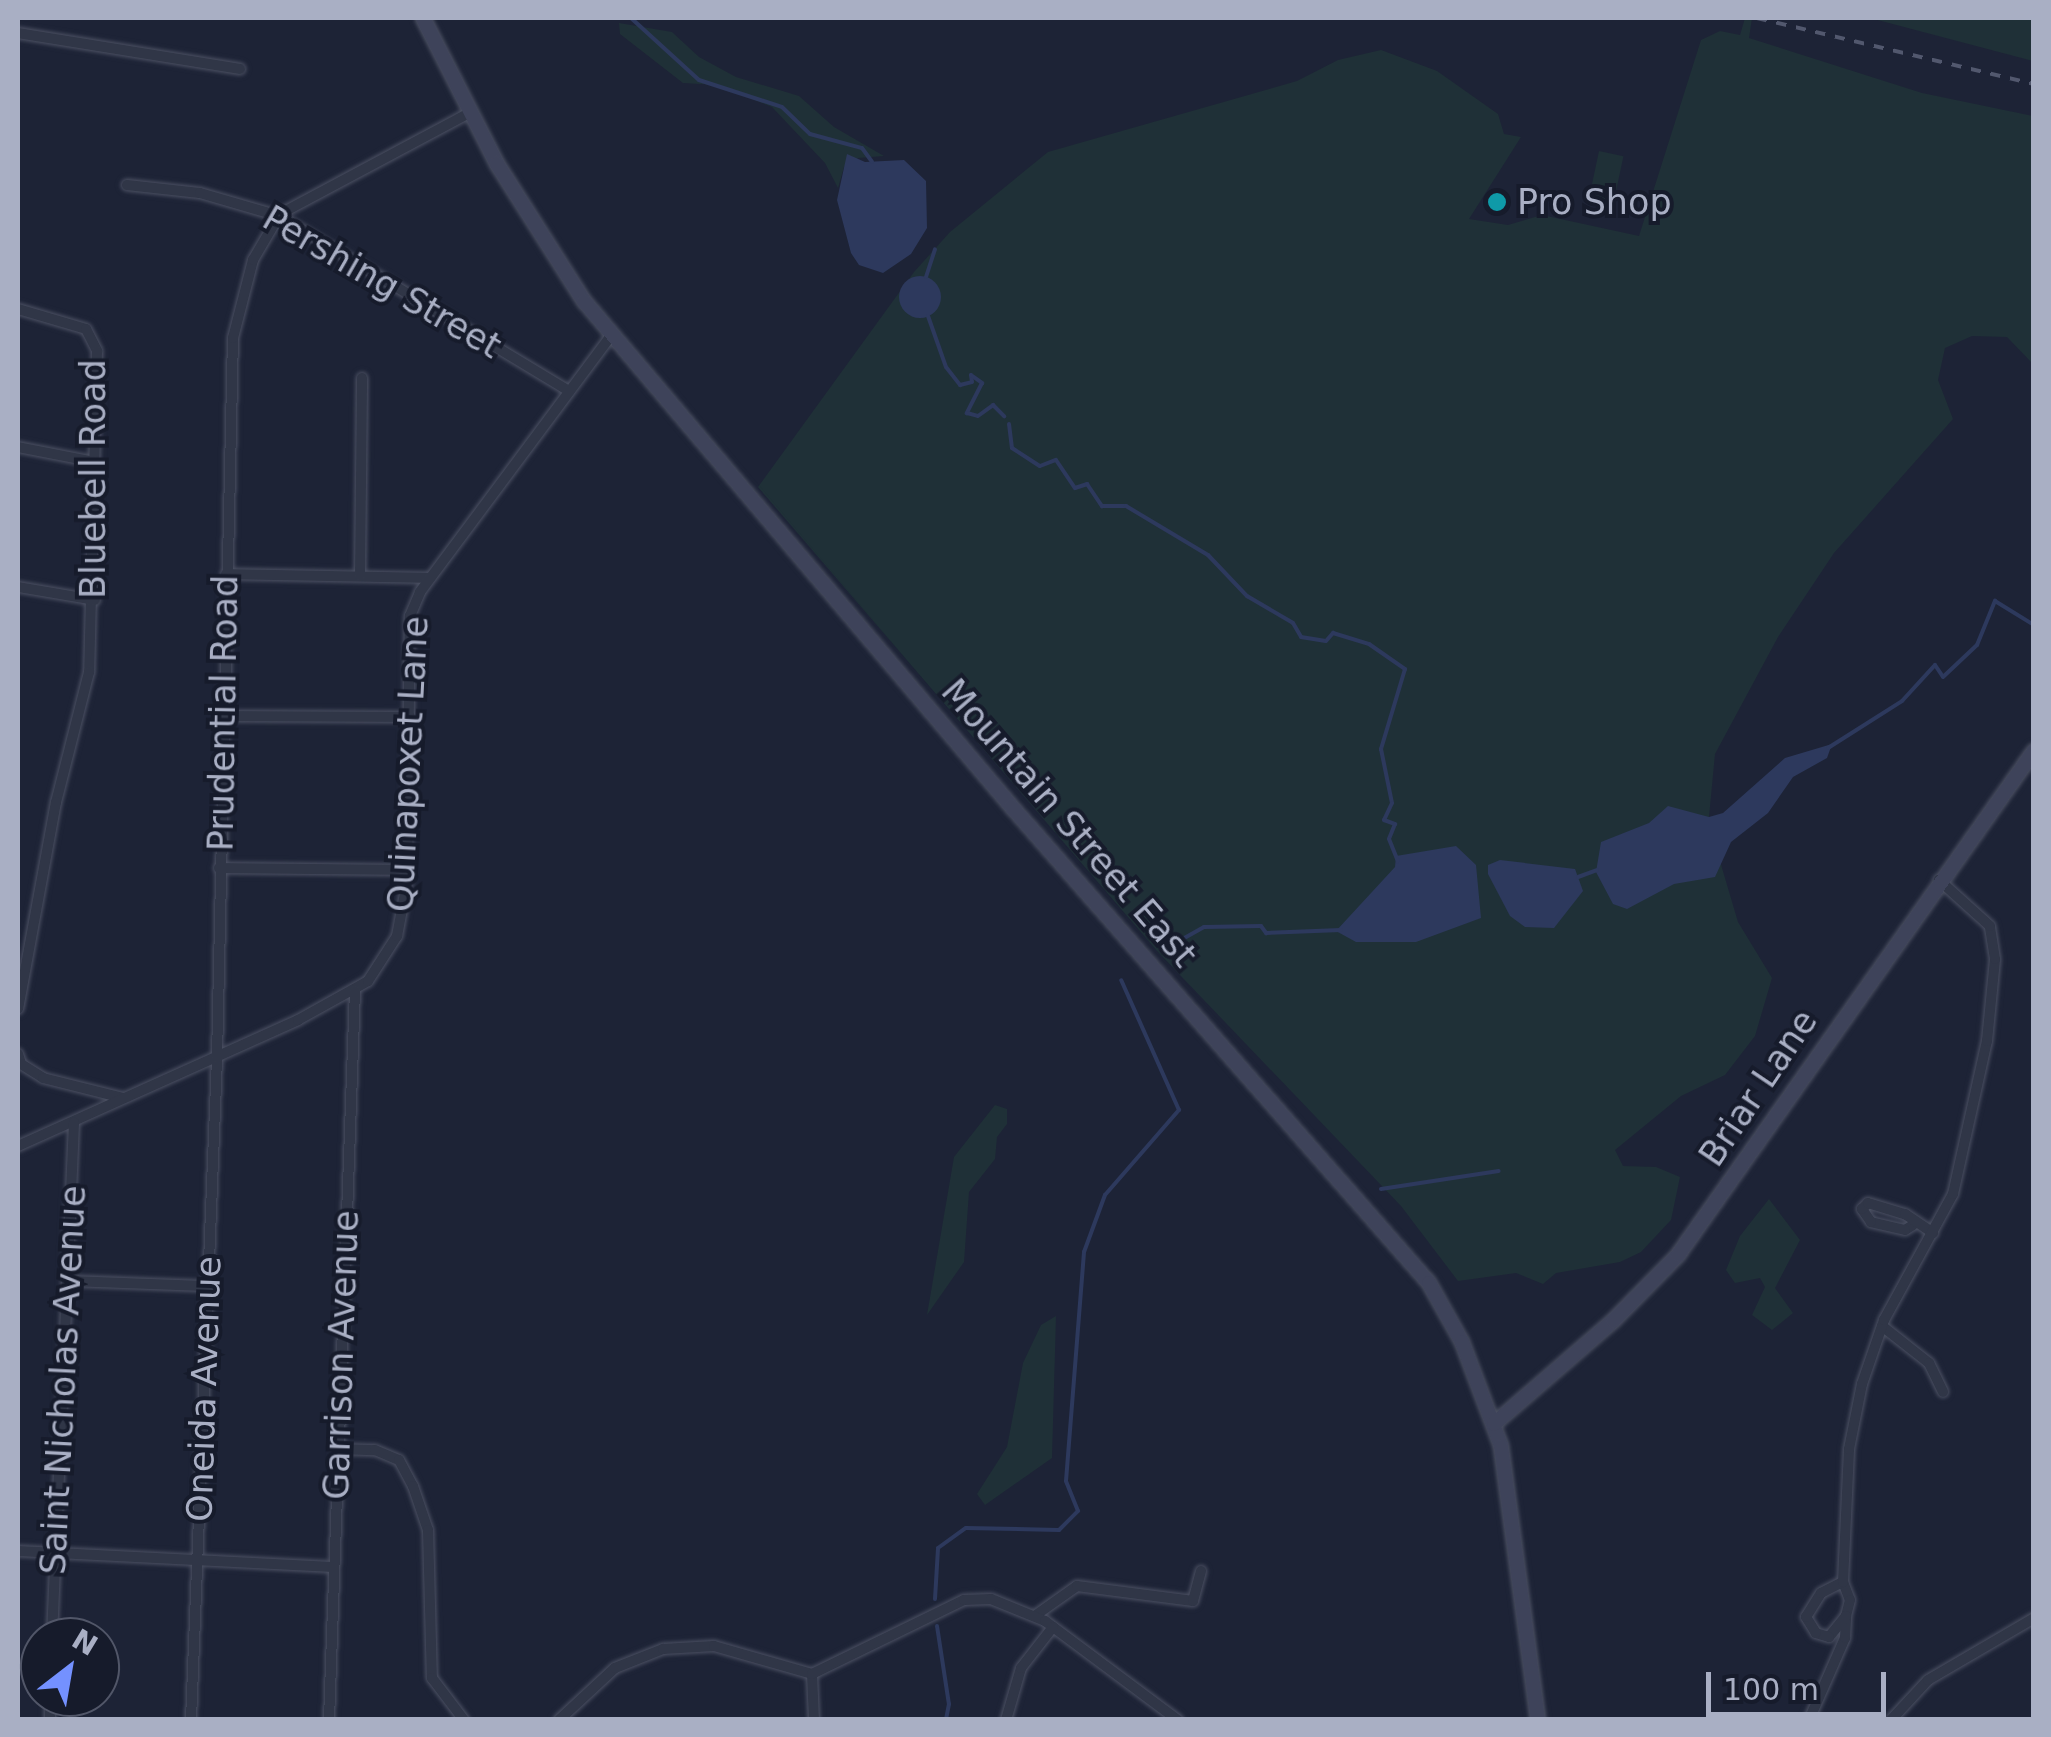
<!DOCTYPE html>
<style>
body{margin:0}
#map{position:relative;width:2051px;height:1737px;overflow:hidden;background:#1d2336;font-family:"DejaVu Sans",sans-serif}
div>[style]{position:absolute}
.green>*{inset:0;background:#1f3037;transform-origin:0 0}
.water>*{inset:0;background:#2d395d}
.round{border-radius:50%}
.stream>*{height:4px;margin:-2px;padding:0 2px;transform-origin:2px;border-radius:2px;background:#2d395d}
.roads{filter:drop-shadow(0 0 2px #4b5062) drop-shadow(0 0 2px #4b5062)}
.minor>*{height:10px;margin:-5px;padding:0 5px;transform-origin:5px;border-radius:5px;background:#303647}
.secondary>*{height:14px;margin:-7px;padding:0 7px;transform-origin:7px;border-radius:7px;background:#3e435a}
.rail>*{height:4px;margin-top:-2px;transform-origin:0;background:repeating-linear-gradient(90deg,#52586e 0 10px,transparent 0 20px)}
.dots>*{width:28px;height:28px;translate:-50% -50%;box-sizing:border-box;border:5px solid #161b2b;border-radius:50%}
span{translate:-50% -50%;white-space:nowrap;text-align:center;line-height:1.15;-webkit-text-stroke:8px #161b2b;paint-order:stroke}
.poi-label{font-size:35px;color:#a9afc4}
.left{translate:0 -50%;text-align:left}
.street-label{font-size:35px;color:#a9afc4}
.frame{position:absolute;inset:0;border:20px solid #a9afc4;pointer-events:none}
.north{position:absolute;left:20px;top:1617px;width:100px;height:100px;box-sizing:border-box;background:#161b2b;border:2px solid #515668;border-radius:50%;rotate:31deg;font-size:28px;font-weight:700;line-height:40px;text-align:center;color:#a9afc4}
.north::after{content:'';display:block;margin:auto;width:35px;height:45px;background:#7491ff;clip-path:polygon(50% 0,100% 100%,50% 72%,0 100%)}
.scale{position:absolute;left:1706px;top:1672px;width:180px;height:45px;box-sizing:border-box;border:5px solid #a9afc4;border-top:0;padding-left:12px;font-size:30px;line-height:35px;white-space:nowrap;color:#a9afc4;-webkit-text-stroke:8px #161b2b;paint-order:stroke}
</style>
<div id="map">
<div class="green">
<div style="clip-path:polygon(1745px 18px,1752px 18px,1749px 38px,1922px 93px,2033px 116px,2033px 364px,2007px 337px,1972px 336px,1945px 348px,1938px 380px,1953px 419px,1834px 553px,1778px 637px,1715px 754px,1709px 817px,1722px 868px,1738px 922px,1772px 978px,1755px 1036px,1725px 1075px,1681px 1096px,1615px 1150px,1623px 1166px,1656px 1167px,1680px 1177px,1671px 1220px,1641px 1252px,1620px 1262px,1556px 1273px,1543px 1284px,1516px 1273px,1458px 1281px,1401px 1206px,1157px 951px,758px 487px,914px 272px,950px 232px,1048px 152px,1297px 81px,1338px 60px,1381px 50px,1437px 71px,1498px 114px,1504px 134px,1521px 137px,1469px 219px,1508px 225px,1542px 215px,1639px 236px,1701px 40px,1720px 31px,1740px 35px)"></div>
<div style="clip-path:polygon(1870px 18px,2033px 18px,2033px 61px)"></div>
<div style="clip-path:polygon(619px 23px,672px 32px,699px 57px,736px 77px,799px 96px,834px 127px,884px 156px,858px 158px,844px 167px,838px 188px,825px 163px,772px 107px,717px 85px,683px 83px,620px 34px)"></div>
<div style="left:1599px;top:151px;width:25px;height:49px;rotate:12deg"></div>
<div style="clip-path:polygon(995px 1105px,1007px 1109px,1007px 1124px,997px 1137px,995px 1159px,969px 1192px,964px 1262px,927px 1315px,954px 1157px)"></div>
<div style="clip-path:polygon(1769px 1199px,1800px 1240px,1775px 1288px,1793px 1313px,1772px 1330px,1752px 1315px,1765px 1287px,1760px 1278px,1735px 1283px,1726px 1270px,1740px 1236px)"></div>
<div style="clip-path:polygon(1056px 1316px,1052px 1458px,985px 1505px,977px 1494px,1007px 1447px,1023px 1363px,1041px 1325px)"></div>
</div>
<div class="water">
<div style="clip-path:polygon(847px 154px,865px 162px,904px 160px,926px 181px,927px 228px,911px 254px,883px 273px,859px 265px,851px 253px,837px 200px)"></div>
<div class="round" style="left:899px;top:276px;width:42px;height:42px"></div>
<div style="clip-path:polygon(1832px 744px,1827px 758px,1793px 777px,1768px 813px,1731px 842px,1715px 877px,1674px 884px,1627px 909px,1613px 904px,1596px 872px,1601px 842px,1649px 823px,1668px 806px,1709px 817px,1723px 813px,1785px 758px)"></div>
<div style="clip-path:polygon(1456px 846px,1476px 865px,1481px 918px,1416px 942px,1356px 942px,1336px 931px,1395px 867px,1396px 856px)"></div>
<div style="clip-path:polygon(1500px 860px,1575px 869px,1583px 891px,1554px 928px,1525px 927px,1510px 916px,1488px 874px,1488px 865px)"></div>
</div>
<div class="stream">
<div style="left:631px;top:18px;width:92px;rotate:42.4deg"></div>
<div style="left:699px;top:80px;width:87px;rotate:18deg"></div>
<div style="left:782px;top:107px;width:39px;rotate:44deg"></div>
<div style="left:810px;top:134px;width:54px;rotate:15.1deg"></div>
<div style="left:862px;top:148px;width:17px;rotate:54deg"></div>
<div style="left:926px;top:277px;width:29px;rotate:-72deg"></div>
<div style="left:928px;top:316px;width:54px;rotate:70.6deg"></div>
<div style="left:946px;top:367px;width:23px;rotate:52deg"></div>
<div style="left:960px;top:385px;width:12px;rotate:-14deg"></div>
<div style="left:972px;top:382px;width:7px;rotate:-98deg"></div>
<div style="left:971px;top:375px;width:14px;rotate:36deg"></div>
<div style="left:982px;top:383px;width:34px;rotate:117deg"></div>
<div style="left:967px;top:413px;width:11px;rotate:15deg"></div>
<div style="left:978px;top:416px;width:19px;rotate:-36deg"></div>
<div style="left:993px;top:405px;width:16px;rotate:45deg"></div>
<div style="left:1009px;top:424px;width:24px;rotate:83deg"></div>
<div style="left:1012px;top:448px;width:33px;rotate:33deg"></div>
<div style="left:1040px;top:466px;width:17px;rotate:-21deg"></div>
<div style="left:1056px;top:460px;width:34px;rotate:56deg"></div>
<div style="left:1075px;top:488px;width:13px;rotate:-18deg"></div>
<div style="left:1087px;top:484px;width:27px;rotate:56deg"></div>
<div style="left:1102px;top:506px;width:24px"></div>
<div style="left:1126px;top:506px;width:96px;rotate:30.9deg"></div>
<div style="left:1208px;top:555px;width:57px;rotate:46.4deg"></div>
<div style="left:1247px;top:596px;width:53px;rotate:30.4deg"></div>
<div style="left:1293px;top:623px;width:16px;rotate:60deg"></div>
<div style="left:1301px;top:637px;width:25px;rotate:9deg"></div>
<div style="left:1326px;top:641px;width:11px;rotate:-49deg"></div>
<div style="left:1333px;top:633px;width:38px;rotate:17deg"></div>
<div style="left:1369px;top:644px;width:44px;rotate:34.8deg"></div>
<div style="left:1405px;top:669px;width:84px;rotate:106.7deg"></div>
<div style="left:1381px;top:749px;width:55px;rotate:78.5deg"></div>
<div style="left:1392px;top:803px;width:19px;rotate:115deg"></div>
<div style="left:1384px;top:820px;width:12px;rotate:20deg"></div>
<div style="left:1395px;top:824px;width:16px;rotate:112deg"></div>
<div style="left:1389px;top:839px;width:24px;rotate:68deg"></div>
<div style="left:1828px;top:748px;width:88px;rotate:-32.4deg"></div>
<div style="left:1902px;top:701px;width:49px;rotate:-47.5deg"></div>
<div style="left:1935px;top:665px;width:14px;rotate:56deg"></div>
<div style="left:1943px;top:677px;width:47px;rotate:-43.3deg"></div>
<div style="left:1977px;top:645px;width:48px;rotate:-67.8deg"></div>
<div style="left:1995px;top:601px;width:46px;rotate:31.6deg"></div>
<div style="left:1578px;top:877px;width:20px;rotate:-20deg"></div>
<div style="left:1163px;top:950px;width:47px;rotate:-29.3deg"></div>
<div style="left:1204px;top:927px;width:57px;rotate:-1deg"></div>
<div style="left:1261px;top:926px;width:9px;rotate:54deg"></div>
<div style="left:1266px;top:933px;width:75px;rotate:-2.3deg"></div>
<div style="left:1381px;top:1189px;width:119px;rotate:-8.7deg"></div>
<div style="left:935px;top:1599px;width:51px;rotate:-86.6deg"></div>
<div style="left:938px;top:1548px;width:34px;rotate:-36deg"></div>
<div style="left:966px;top:1528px;width:93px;rotate:1.2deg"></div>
<div style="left:1059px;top:1530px;width:27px;rotate:-45deg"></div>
<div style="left:1078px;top:1511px;width:32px;rotate:-112deg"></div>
<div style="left:1066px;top:1481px;width:230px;rotate:-85.5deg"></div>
<div style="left:1084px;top:1252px;width:61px;rotate:-69.8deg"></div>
<div style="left:1105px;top:1195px;width:113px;rotate:-49deg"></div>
<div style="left:1179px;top:1110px;width:142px;rotate:-114deg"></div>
<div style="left:937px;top:1626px;width:79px;rotate:81.3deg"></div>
<div style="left:949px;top:1704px;width:16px;rotate:101deg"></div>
</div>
<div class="roads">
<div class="minor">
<div style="left:18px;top:33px;width:225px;rotate:9.2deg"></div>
<div style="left:127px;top:185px;width:73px;rotate:6.3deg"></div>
<div style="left:200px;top:193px;width:82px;rotate:16.2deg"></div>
<div style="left:279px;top:216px;width:339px;rotate:31.1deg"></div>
<div style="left:18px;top:309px;width:71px;rotate:16.4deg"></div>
<div style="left:86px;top:329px;width:25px;rotate:63deg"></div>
<div style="left:97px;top:351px;width:321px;rotate:91.4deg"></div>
<div style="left:89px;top:672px;width:134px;rotate:104.2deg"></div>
<div style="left:56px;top:802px;width:210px;rotate:100.4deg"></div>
<div style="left:18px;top:447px;width:78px;rotate:11deg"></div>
<div style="left:226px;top:574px;width:204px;rotate:1.1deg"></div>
<div style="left:360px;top:576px;width:198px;rotate:-89.4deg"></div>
<div style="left:18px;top:587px;width:78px;rotate:9.6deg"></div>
<div style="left:223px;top:716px;width:187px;rotate:0.3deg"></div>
<div style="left:219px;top:868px;width:188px;rotate:0.6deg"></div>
<div style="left:18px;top:1054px;width:10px;rotate:73deg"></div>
<div style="left:21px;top:1064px;width:26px;rotate:32deg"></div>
<div style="left:43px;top:1078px;width:82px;rotate:14deg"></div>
<div style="left:18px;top:1146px;width:307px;rotate:-24.2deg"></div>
<div style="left:298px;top:1020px;width:80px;rotate:-29.1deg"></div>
<div style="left:368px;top:981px;width:54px;rotate:-57.2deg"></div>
<div style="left:397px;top:936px;width:54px;rotate:-79.3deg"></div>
<div style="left:407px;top:883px;width:267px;rotate:-89.4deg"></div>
<div style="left:410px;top:616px;width:26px;rotate:-67deg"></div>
<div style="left:420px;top:592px;width:322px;rotate:-53.3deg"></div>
<div style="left:1913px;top:1225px;width:9px;rotate:148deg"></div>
<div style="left:1905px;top:1230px;width:35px;rotate:-167deg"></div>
<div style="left:1871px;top:1222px;width:16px;rotate:-125deg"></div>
<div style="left:1862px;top:1209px;width:8px;rotate:-45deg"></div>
<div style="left:1868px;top:1203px;width:39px;rotate:17deg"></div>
<div style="left:1905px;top:1214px;width:34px;rotate:34deg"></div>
<div style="left:68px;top:1281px;width:138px;rotate:2.1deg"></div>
<div style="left:1882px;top:1326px;width:60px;rotate:38.2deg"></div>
<div style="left:1929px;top:1363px;width:32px;rotate:64deg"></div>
<div style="left:338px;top:1449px;width:37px;rotate:2deg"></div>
<div style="left:375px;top:1450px;width:26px;rotate:23deg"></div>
<div style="left:399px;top:1460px;width:30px;rotate:62deg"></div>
<div style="left:413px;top:1486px;width:46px;rotate:71.2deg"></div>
<div style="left:428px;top:1530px;width:148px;rotate:88.5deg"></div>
<div style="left:432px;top:1678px;width:53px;rotate:52.7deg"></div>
<div style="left:18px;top:1551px;width:315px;rotate:2.9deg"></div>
<div style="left:1843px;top:1582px;width:19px;rotate:69deg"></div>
<div style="left:1850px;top:1600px;width:16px;rotate:104deg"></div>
<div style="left:1036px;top:1615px;width:50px;rotate:-35.3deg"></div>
<div style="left:1077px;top:1586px;width:117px;rotate:7.4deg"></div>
<div style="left:1193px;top:1601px;width:31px;rotate:-75deg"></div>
<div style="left:52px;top:1637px;width:515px;rotate:-87.55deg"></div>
<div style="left:812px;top:1674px;width:46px;rotate:87.5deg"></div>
<div style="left:50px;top:1720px;width:23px;rotate:-90deg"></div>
<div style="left:191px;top:1720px;width:663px;rotate:-87.75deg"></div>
<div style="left:217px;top:1058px;width:720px;rotate:-88.73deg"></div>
<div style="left:233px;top:338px;width:81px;rotate:-75.6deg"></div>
<div style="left:253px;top:260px;width:53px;rotate:-59.6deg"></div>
<div style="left:280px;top:214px;width:214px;rotate:-28.1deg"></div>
<div style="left:329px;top:1720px;width:730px;rotate:-87.96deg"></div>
<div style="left:559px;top:1720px;width:76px;rotate:-42.9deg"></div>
<div style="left:615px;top:1668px;width:52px;rotate:-21.6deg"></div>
<div style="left:663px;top:1649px;width:51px;rotate:-3.4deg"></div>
<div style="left:714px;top:1646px;width:102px;rotate:15.9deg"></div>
<div style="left:812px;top:1674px;width:169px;rotate:-26deg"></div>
<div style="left:964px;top:1600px;width:27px;rotate:-2deg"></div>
<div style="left:991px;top:1599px;width:58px;rotate:22.2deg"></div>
<div style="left:1045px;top:1621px;width:166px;rotate:36.7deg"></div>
<div style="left:1006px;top:1720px;width:54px;rotate:-73.9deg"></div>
<div style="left:1021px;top:1668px;width:52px;rotate:-52deg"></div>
<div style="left:1809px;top:1720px;width:90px;rotate:-66.3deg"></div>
<div style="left:1845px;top:1638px;width:22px;rotate:-87deg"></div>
<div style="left:1846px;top:1616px;width:27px;rotate:129deg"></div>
<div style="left:1829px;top:1637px;width:14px;rotate:-163deg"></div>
<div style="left:1816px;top:1633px;width:19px;rotate:-122deg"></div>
<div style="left:1806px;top:1617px;width:28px;rotate:-58deg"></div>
<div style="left:1821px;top:1593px;width:25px;rotate:-27deg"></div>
<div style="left:1843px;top:1582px;width:133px;rotate:-87.4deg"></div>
<div style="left:1849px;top:1449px;width:66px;rotate:-78.7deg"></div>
<div style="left:1862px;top:1384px;width:68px;rotate:-71deg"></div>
<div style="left:1884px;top:1320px;width:144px;rotate:-61.3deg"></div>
<div style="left:1953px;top:1194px;width:157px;rotate:-77.5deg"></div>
<div style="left:1987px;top:1041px;width:82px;rotate:-84.4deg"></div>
<div style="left:1995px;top:959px;width:33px;rotate:-99deg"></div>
<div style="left:1990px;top:926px;width:69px;rotate:-138deg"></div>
<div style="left:1891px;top:1720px;width:54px;rotate:-47.2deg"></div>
<div style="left:1928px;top:1680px;width:123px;rotate:-30.3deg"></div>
</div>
<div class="secondary">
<div style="left:423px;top:18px;width:164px;rotate:63.1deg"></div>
<div style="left:497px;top:164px;width:162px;rotate:57.6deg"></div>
<div style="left:584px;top:301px;width:661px;rotate:49.78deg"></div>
<div style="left:1011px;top:806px;width:634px;rotate:48.77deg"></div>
<div style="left:1429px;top:1283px;width:68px;rotate:60.8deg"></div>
<div style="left:1462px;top:1342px;width:111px;rotate:69.4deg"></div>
<div style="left:1501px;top:1446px;width:276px;rotate:82.3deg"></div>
<div style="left:1494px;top:1424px;width:157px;rotate:-40.9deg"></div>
<div style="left:1613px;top:1321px;width:93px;rotate:-45.4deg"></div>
<div style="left:1678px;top:1255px;width:617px;rotate:-54.76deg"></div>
</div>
</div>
<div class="rail">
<div style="left:1757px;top:18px;width:285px;rotate:13.4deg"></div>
</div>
<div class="dots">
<div style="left:1497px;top:202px;background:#0f9aa8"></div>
</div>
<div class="poi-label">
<span class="left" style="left:1517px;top:202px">Pro Shop</span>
</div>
<div class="street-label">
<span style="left:382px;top:282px;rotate:30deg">Pershing Street</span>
<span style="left:93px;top:479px;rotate:-90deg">Bluebell Road</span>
<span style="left:223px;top:713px;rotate:-89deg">Prudential Road</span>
<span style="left:408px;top:764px;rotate:-87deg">Quinapoxet Lane</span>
<span style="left:1069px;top:823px;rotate:49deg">Mountain Street East</span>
<span style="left:1758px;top:1088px;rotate:-56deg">Briar Lane</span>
<span style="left:341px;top:1355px;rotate:-88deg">Garrison Avenue</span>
<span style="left:63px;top:1380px;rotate:-87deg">Saint Nicholas Avenue</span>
<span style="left:204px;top:1389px;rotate:-88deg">Oneida Avenue</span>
</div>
<div class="frame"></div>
<div class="north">N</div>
<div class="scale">100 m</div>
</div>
